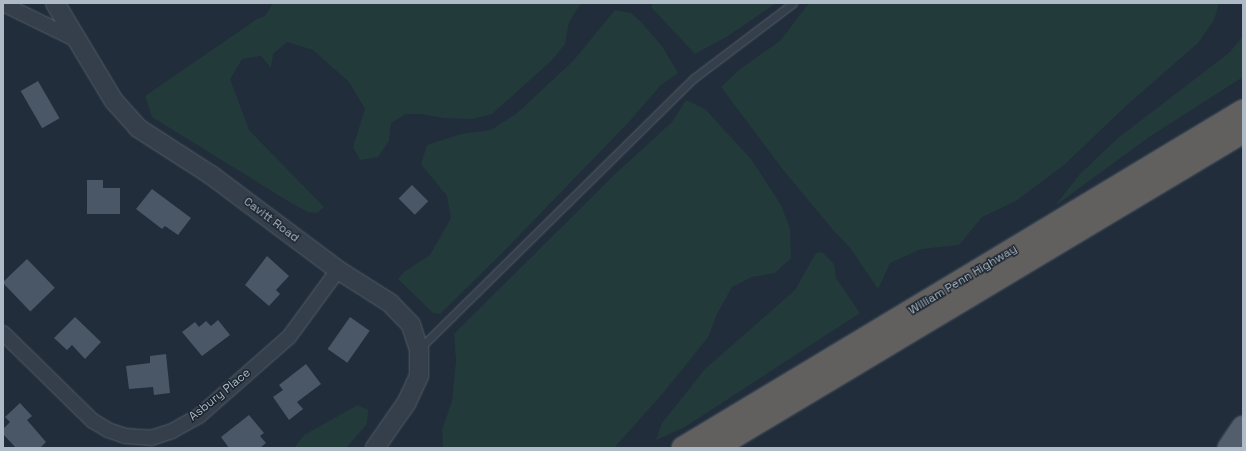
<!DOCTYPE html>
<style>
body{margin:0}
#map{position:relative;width:1246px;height:451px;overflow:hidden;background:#212d3a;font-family:"Space Grotesk",sans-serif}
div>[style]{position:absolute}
.green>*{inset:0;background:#233a3b}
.building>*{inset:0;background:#495767;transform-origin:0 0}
.roads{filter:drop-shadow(0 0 1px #525d68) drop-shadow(0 0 1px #525d68)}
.service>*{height:7px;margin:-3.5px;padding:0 3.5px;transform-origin:3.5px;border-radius:3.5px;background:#343f4b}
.minor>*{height:14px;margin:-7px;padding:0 7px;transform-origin:7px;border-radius:7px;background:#343f4b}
.tertiary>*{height:18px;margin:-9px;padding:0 9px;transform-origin:9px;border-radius:9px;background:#343f4b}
.primary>*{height:22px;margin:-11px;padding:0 11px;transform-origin:11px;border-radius:11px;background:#525e6b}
.trunk>*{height:22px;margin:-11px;padding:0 11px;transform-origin:11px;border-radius:11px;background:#62605e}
span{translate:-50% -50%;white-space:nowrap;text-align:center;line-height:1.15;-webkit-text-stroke:3px #1a242f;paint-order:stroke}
.street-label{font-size:12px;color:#afbac7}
.frame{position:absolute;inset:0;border:4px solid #afbac7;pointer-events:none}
</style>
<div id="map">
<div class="green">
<div style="clip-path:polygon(273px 3px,581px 3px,569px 22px,565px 44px,551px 61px,492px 114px,472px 119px,443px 118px,422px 114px,406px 114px,391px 123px,389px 141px,378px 157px,360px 160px,353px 147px,365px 109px,349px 82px,313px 50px,287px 42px,273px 54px,271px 68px,261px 56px,242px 59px,230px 79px,249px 130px,324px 207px,317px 213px,308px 212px,291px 203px,152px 117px,145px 96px,257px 19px,265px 16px)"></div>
<div style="clip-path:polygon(652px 3px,776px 3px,728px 36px,695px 54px,652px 8px)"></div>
<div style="clip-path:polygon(809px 3px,1219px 3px,1214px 20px,1198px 43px,1128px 104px,1064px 165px,1016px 201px,982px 217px,959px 245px,921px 249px,890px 263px,878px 289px,851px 249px,833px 230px,784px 171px,721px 87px,740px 69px,780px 41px)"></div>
<div style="clip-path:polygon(615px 10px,631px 13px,641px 22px,662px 46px,678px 73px,661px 85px,627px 124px,500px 255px,440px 314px,433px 313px,398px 279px,404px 272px,430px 255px,451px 218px,447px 196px,421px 164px,427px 145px,461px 134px,491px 130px,516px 114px,574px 60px)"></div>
<div style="clip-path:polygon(1243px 36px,1243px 77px,1149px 137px,1055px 206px,1080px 174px,1118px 138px,1230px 52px)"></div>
<div style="clip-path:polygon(686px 100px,705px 109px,751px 159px,781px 205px,790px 229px,791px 258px,775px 273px,752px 277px,732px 287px,716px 316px,709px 336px,664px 392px,614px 448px,443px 448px,442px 430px,452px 401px,456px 361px,454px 334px,613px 176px,672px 122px)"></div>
<div style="clip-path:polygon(822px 252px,834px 264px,836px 278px,860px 313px,685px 427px,656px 440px,662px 423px,705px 369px,795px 290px,816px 253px)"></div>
<div style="clip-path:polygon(358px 405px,368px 410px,367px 424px,346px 448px,294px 448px,304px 435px)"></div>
</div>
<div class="building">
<div style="left:38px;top:81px;width:43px;height:20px;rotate:60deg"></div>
<div style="clip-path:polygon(87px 180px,103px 180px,103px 188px,120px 188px,120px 214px,87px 214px)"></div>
<div style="left:412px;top:185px;width:23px;height:19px;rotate:45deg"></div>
<div style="clip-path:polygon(152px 189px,191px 218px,178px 235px,165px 226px,162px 229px,136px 209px)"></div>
<div style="clip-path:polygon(267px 256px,289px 276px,276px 290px,280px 294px,269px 306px,245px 285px)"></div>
<div style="left:27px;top:259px;width:40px;height:34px;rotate:46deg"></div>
<div style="clip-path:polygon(75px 317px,101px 342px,85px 359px,72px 345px,67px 350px,54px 338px)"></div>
<div style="left:350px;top:317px;width:24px;height:39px;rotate:35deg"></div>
<div style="clip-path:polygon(218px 320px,230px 335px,202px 356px,182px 332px,195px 322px,199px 327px,206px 321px,211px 326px)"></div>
<div style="clip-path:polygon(166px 354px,170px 393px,154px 395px,153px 387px,129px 389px,126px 366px,150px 363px,150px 356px)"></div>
<div style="clip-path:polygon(306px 364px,321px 384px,297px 402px,303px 409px,289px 420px,273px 397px,283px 390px,279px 385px)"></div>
<div style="clip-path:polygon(20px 403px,32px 416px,27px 420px,46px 442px,40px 448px,16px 448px,3px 434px,3px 429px,10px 422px,5px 417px)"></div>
<div style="clip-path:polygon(249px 415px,264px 433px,260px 436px,266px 443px,260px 448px,229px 448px,221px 437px)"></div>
</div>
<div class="roads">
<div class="service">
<div style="left:419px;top:349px;width:386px;rotate:-44.6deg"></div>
<div style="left:694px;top:78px;width:124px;rotate:-37.1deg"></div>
</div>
<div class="minor">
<div style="left:3px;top:4px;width:85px;rotate:26deg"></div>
<div style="left:3px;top:333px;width:126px;rotate:44.4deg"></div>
<div style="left:93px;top:421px;width:17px;rotate:31deg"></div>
<div style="left:108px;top:430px;width:18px;rotate:19deg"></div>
<div style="left:125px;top:436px;width:26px;rotate:4deg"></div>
<div style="left:151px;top:438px;width:22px;rotate:-18deg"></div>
<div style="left:172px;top:431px;width:31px;rotate:-29deg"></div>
<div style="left:199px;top:416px;width:120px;rotate:-41.3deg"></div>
<div style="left:289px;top:337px;width:83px;rotate:-53.8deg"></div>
</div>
<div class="tertiary">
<div style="left:55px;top:3px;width:114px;rotate:59deg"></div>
<div style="left:114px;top:101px;width:36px;rotate:48deg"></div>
<div style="left:138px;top:128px;width:87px;rotate:32.8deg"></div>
<div style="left:211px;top:175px;width:159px;rotate:36.8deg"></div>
<div style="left:338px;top:270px;width:62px;rotate:32.4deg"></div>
<div style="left:390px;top:303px;width:30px;rotate:46deg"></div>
<div style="left:411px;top:325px;width:25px;rotate:72deg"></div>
<div style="left:419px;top:349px;width:27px;rotate:90deg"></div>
<div style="left:419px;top:376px;width:29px;rotate:115deg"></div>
<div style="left:407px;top:402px;width:56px;rotate:124.8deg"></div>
</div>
<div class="primary">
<div style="left:1229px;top:448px;width:25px;rotate:-56deg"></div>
</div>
<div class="trunk">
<div style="left:683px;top:448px;width:654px;rotate:-31.04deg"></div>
<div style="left:715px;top:448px;width:615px;rotate:-30.9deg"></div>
</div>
</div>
<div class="street-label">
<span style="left:271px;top:220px;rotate:37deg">Cavitt Road</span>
<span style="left:963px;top:280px;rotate:-31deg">William Penn Highway</span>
<span style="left:220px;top:395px;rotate:-39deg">Asbury Place</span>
</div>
<div class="frame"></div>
</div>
